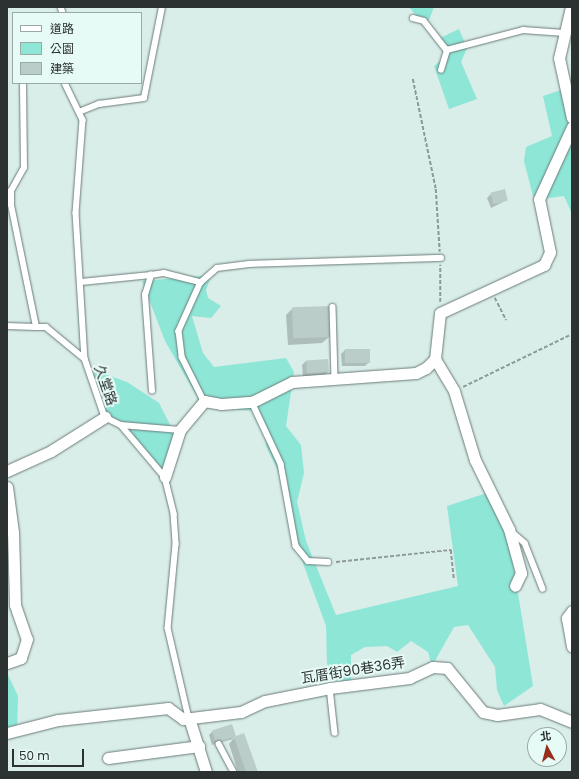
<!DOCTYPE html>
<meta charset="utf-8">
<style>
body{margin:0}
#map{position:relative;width:579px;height:779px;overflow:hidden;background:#d9ede9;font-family:Poppins,"Noto Sans TC",sans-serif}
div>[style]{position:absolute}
.green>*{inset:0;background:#8ee6d7}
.shadow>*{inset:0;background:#0003}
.stream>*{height:3px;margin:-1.5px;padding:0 1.5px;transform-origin:1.5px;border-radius:1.5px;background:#59c1b1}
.building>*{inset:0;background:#bacdc9;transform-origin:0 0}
.path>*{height:1.5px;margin-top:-0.75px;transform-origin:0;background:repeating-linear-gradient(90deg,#8c9a97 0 4px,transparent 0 6px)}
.roads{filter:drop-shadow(0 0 1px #6a7b78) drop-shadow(0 0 1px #6a7b78)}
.lane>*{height:5.5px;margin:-2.75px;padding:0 2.75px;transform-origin:2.75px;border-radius:2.75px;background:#fff}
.street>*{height:11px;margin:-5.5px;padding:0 5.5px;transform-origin:5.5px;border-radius:5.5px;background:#fff}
span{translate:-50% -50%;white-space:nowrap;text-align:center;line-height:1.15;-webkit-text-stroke:4px #e6faf6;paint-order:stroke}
.street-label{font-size:14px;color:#2b3231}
.frame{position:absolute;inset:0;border:8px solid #2b3231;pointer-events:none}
.legend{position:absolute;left:12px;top:12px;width:130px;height:72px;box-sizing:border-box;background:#e6faf6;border:1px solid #9baaa7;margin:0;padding:5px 7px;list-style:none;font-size:12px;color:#2b3231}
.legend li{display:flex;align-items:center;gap:8px;height:20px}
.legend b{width:20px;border:1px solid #9baaa7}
.north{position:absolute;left:527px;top:727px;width:40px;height:40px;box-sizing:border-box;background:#e6faf6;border:1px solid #9baaa7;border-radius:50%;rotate:353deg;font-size:11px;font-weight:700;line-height:16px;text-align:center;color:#2b3231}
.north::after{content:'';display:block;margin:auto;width:14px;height:18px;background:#972e1c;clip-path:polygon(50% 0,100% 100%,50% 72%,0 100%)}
.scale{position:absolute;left:12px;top:749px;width:72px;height:18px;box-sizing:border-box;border:2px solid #2b3231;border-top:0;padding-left:5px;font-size:12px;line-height:14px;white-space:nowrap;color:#2b3231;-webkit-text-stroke:3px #e6faf6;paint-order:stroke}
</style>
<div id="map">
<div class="green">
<div style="clip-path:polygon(409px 7px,434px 7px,429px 20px,421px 21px)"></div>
<div style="clip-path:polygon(459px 29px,467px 48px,461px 62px,477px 99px,449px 109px,434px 66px,447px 56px,438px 39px)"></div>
<div style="clip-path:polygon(570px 87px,572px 97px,572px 214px,564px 196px,534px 200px,524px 161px,526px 147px,552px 136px,543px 96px)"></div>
<div style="clip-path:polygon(214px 268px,206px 290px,208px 298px,221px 306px,211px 318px,192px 316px,203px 353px,214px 367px,286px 358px,294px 372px,286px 426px,301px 445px,304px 473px,297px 502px,306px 541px,336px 615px,458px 586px,447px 506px,487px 493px,507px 525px,533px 686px,504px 706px,497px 690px,495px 667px,468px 625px,454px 627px,432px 666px,428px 652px,411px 641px,397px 652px,387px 646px,365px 647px,351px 655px,351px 682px,333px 680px,327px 663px,326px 626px,289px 525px,279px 473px,266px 446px,265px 431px,255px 411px,203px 407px,165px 341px,142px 281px,203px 276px)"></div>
<div style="clip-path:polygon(99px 372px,127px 382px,159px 403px,179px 442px,166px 473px,121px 425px,105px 417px,104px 399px,93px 374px)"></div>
<div style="clip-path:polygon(7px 673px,18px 696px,17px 734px,7px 738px)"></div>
</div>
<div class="shadow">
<div style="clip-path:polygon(491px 194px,507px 200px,491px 208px,487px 198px)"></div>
<div style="clip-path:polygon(292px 309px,329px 337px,322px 343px,288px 345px,286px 315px)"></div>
<div style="clip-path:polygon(345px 350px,369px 362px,365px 366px,342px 366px,341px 354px)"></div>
<div style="clip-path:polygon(306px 361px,328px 372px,324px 376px,303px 377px,302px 365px)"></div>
<div style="clip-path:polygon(213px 731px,235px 736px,232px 739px,244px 735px,257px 772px,238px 772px,229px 744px,233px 739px,212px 745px,209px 735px)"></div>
</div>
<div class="stream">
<div style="left:572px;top:67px;width:6px;rotate:90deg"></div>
</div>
<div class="building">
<div style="left:505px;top:189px;width:12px;height:15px;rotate:76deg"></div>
<div style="left:329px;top:306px;width:31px;height:37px;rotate:88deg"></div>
<div style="left:345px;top:349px;width:25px;height:14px"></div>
<div style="left:328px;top:359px;width:13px;height:22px;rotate:86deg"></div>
<div style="left:232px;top:724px;width:13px;height:21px;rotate:72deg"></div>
<div style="clip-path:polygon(244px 733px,258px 772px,246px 772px,234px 737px)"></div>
</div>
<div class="path">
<div style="left:413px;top:79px;width:112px;rotate:78.2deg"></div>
<div style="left:436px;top:189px;width:63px;rotate:86.4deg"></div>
<div style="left:495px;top:298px;width:25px;rotate:63deg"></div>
<div style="left:440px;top:302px;width:37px;rotate:-90deg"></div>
<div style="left:463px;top:387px;width:121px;rotate:-25.9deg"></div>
<div style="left:336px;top:562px;width:116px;rotate:-6deg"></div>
<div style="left:451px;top:550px;width:29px;rotate:84deg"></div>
</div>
<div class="roads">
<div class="lane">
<div style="left:61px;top:7px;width:6px;rotate:72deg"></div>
<div style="left:413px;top:18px;width:11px;rotate:15deg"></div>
<div style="left:424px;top:21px;width:37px;rotate:52deg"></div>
<div style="left:447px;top:50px;width:79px;rotate:-14.7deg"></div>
<div style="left:523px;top:30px;width:41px;rotate:4.2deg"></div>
<div style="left:441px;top:70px;width:21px;rotate:-73deg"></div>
<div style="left:65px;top:83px;width:41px;rotate:64.1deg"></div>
<div style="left:83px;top:120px;width:93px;rotate:94.3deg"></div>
<div style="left:76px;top:213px;width:146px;rotate:86.5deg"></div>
<div style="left:85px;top:359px;width:61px;rotate:71deg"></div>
<div style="left:105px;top:417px;width:18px;rotate:27deg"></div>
<div style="left:121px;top:425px;width:68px;rotate:49.8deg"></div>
<div style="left:165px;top:477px;width:38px;rotate:76deg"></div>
<div style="left:174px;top:514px;width:30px;rotate:86deg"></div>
<div style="left:176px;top:544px;width:84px;rotate:95.4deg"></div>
<div style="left:168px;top:628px;width:92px;rotate:76.9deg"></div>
<div style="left:79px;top:112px;width:22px;rotate:-22deg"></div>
<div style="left:99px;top:104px;width:45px;rotate:-7.6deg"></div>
<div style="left:144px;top:98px;width:93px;rotate:-78.8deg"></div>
<div style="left:81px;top:282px;width:70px;rotate:-5.7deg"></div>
<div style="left:201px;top:282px;width:54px;rotate:114.2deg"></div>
<div style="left:179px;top:331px;width:26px;rotate:83deg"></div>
<div style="left:182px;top:357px;width:49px;rotate:63.4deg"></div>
<div style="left:333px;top:307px;width:72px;rotate:88.4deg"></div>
<div style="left:7px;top:326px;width:29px;rotate:2deg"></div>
<div style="left:36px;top:327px;width:125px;rotate:-101.6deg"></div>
<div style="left:11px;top:205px;width:14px;rotate:-90deg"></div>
<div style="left:11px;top:191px;width:26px;rotate:-61deg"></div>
<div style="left:24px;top:168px;width:83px;rotate:-90.7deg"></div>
<div style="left:36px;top:327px;width:10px"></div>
<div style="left:46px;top:327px;width:50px;rotate:39.4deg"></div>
<div style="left:152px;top:391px;width:96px;rotate:-94.2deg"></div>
<div style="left:145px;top:295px;width:21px;rotate:-73deg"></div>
<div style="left:151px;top:275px;width:13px;rotate:-9deg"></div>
<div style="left:164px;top:273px;width:38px;rotate:14deg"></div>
<div style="left:201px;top:282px;width:21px;rotate:-41deg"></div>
<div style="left:217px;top:268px;width:32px;rotate:-7deg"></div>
<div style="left:249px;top:264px;width:192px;rotate:-1.8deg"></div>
<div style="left:252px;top:402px;width:68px;rotate:64.9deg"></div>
<div style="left:281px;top:464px;width:83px;rotate:79.6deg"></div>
<div style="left:296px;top:546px;width:19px;rotate:51deg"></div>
<div style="left:308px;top:561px;width:20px;rotate:3deg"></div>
<div style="left:121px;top:425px;width:59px;rotate:4.8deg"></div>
<div style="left:511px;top:531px;width:18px;rotate:41deg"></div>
<div style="left:525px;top:543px;width:49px;rotate:68.6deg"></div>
<div style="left:330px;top:688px;width:45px;rotate:83.7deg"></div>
<div style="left:219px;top:744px;width:32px;rotate:62deg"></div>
</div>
<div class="street">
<div style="left:571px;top:7px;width:52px;rotate:103.2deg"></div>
<div style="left:559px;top:58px;width:61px;rotate:77.8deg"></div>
<div style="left:435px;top:359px;width:37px;rotate:59deg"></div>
<div style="left:454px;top:391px;width:72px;rotate:73.1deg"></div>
<div style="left:475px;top:460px;width:77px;rotate:63.8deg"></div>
<div style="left:509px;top:529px;width:46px;rotate:74.7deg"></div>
<div style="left:521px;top:573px;width:14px;rotate:115deg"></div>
<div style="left:7px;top:471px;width:48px;rotate:-24.4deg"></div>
<div style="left:51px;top:451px;width:64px;rotate:-32.2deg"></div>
<div style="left:165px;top:477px;width:49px;rotate:-72.3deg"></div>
<div style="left:180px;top:430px;width:38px;rotate:-50deg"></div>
<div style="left:204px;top:401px;width:17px;rotate:10deg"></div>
<div style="left:221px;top:404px;width:31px;rotate:-4deg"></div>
<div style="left:252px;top:402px;width:45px;rotate:-26.6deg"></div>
<div style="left:292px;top:382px;width:124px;rotate:-4.2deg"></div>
<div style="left:416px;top:373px;width:11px;rotate:-27deg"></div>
<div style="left:426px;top:368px;width:13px;rotate:-45deg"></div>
<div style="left:435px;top:359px;width:46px;rotate:-83.8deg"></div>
<div style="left:440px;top:313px;width:115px;rotate:-24.8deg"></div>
<div style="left:544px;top:265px;width:14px;rotate:-65deg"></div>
<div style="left:550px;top:252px;width:54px;rotate:-101.7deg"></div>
<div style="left:539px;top:199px;width:79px;rotate:-65.4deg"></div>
<div style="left:7px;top:487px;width:45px;rotate:82.4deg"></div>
<div style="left:13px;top:532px;width:73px;rotate:88.4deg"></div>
<div style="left:15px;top:605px;width:36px;rotate:71deg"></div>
<div style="left:27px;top:639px;width:20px;rotate:108deg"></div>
<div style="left:21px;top:658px;width:15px;rotate:160deg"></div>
<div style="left:572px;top:611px;width:9px;rotate:126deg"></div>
<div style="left:567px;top:618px;width:29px;rotate:80deg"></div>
<div style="left:189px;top:718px;width:57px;rotate:72.5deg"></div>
<div style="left:7px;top:733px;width:53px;rotate:-14.3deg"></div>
<div style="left:58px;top:720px;width:111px;rotate:-6.2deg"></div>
<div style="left:168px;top:708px;width:19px;rotate:36deg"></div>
<div style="left:183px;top:719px;width:58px;rotate:-6.9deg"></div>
<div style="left:241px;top:712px;width:26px;rotate:-25deg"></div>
<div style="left:265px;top:701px;width:66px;rotate:-11.3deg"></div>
<div style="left:330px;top:688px;width:80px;rotate:-7.2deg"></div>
<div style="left:409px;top:678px;width:26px;rotate:-25deg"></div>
<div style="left:433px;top:667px;width:14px;rotate:4deg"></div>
<div style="left:447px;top:668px;width:57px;rotate:50.7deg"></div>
<div style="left:483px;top:712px;width:14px;rotate:12deg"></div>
<div style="left:497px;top:715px;width:43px;rotate:-7.9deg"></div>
<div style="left:540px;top:709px;width:35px;rotate:22deg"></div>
<div style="left:108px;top:758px;width:92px;rotate:-7.5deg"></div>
</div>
</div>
<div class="street-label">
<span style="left:106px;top:385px;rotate:71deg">久堂路</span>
<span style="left:353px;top:670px;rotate:-9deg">瓦厝街90巷36弄</span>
</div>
<div class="frame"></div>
<ul class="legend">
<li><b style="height:5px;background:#fff"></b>道路</li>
<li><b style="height:11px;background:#8ee6d7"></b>公園</li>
<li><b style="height:11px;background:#bacdc9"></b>建築</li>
</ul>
<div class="north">北</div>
<div class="scale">50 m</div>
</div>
